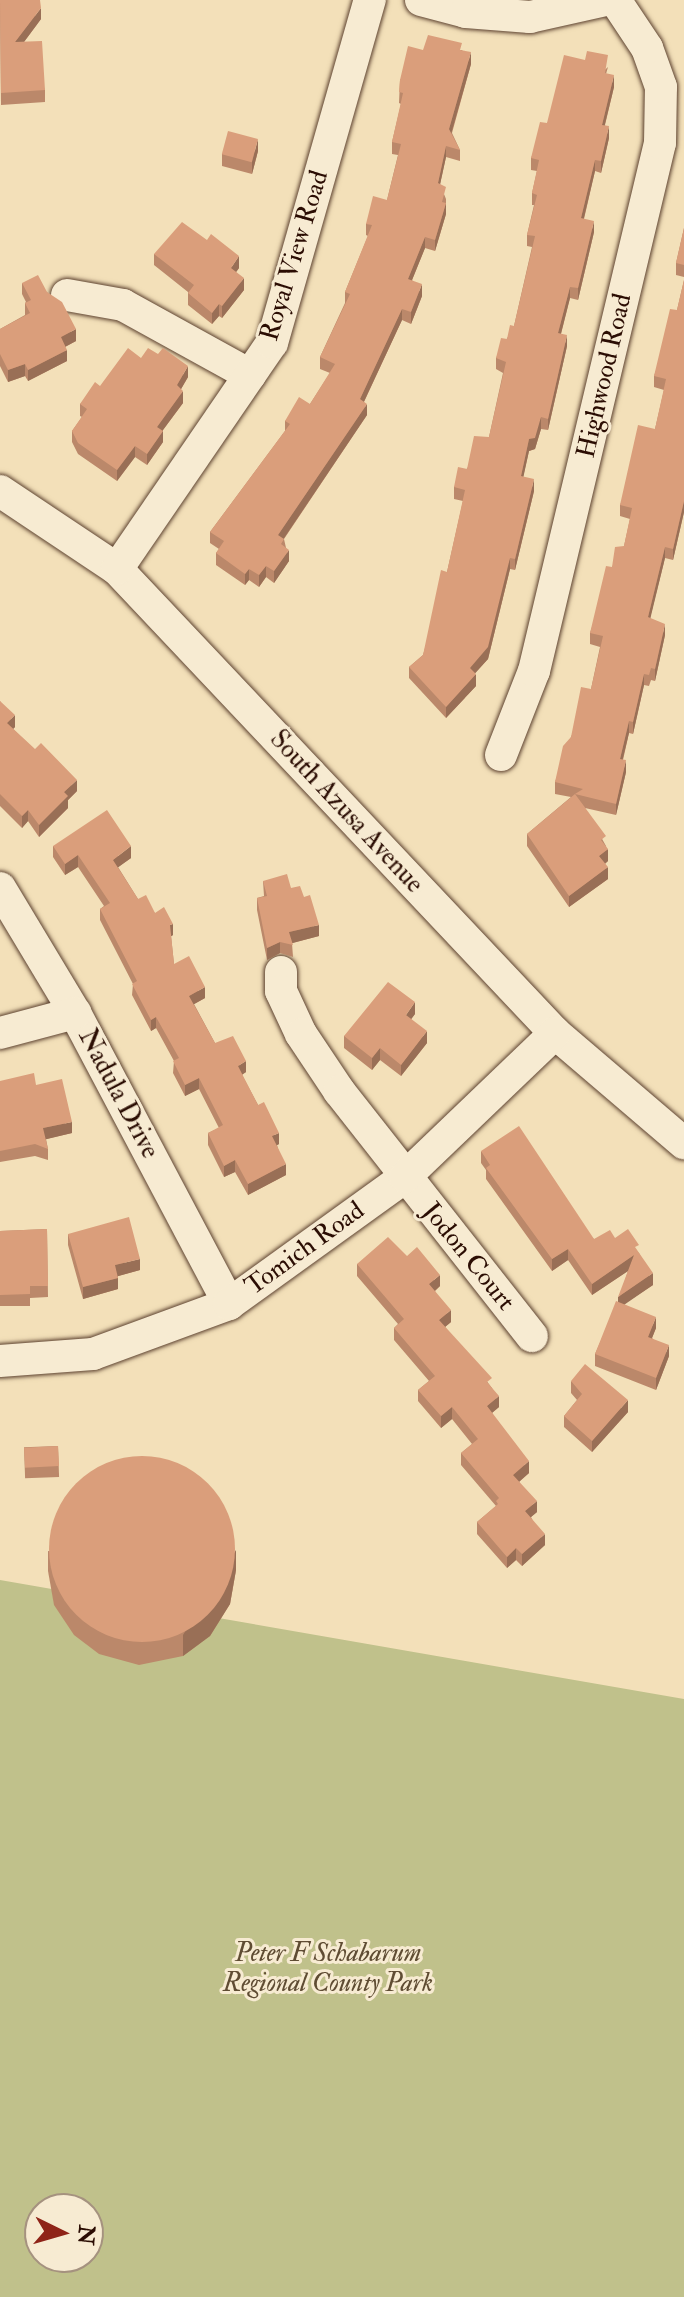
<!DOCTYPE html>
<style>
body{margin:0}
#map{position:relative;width:684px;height:2297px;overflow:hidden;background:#f3e0b9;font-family:"IM FELL Double Pica",serif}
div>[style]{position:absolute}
.green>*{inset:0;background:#c0c18b}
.roads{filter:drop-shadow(0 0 2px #5d4230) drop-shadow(0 0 2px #5d4230)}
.minor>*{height:32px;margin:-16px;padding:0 16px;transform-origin:16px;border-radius:16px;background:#f7ebd2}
.wall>*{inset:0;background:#bb886a;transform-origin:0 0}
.shaded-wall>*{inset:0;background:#996f56}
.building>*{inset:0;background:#da9e7b;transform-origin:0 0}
.round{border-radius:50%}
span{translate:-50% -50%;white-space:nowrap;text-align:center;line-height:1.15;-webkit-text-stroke:6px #f7ebd2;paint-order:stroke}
.street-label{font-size:26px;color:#2b0d03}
.park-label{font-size:26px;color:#5f4c33;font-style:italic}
.north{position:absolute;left:24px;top:2193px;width:80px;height:80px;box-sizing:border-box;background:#f7ebd2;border:2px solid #a5927f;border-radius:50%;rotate:95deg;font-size:22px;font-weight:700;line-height:32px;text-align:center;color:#2b0d03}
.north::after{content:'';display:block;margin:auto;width:28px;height:36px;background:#8f2418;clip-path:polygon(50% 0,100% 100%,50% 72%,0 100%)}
</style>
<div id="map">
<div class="green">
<div style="clip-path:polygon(evenodd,0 1580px,684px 1699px,684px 2297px,0 2297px,0 1580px,40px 2209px,88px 2209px,88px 2257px,40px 2257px,40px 2209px)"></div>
</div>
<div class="roads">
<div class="minor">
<div style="left:421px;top:0;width:47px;rotate:14.9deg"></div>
<div style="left:466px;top:12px;width:64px;rotate:4.5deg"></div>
<div style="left:530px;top:17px;width:78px;rotate:-12.6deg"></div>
<div style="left:67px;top:295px;width:57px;rotate:10.1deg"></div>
<div style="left:123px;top:305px;width:145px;rotate:28.9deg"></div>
<div style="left:0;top:491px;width:141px;rotate:33.7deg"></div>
<div style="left:117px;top:569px;width:638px;rotate:46.65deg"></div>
<div style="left:555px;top:1033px;width:170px;rotate:40.5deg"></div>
<div style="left:117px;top:569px;width:274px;rotate:-55.6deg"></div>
<div style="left:272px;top:343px;width:357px;rotate:-74.1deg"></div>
<div style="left:501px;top:755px;width:90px;rotate:-68.6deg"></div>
<div style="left:534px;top:671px;width:543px;rotate:-76.58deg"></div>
<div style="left:660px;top:143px;width:56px;rotate:-89deg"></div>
<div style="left:661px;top:87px;width:41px;rotate:-109.7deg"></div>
<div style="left:647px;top:48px;width:58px;rotate:-123.7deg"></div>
<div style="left:0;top:888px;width:146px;rotate:59deg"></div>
<div style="left:75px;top:1013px;width:329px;rotate:62.1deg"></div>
<div style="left:281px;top:972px;width:19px;rotate:90deg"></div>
<div style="left:281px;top:991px;width:47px;rotate:65.1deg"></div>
<div style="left:301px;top:1034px;width:69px;rotate:56.3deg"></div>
<div style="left:339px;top:1091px;width:312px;rotate:51.8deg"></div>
<div style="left:0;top:1033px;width:78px;rotate:-14.9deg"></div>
<div style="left:0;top:1361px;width:93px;rotate:-4.3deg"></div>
<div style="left:93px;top:1354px;width:145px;rotate:-20.2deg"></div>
<div style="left:229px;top:1304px;width:217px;rotate:-35.8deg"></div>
<div style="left:405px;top:1177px;width:208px;rotate:-43.8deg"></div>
</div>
</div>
<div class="wall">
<div style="clip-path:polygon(0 0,41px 19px,24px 42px,45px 90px,45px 102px,1px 105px)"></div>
<div style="clip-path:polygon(423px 50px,462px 50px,471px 64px,452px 133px,460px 150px,460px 161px,446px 157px,440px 184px,446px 199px,446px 214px,435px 251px,425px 248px,412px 280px,422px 296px,411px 324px,402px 320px,364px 402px,367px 415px,284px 539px,289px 561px,274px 583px,266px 577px,259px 587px,249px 580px,245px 585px,216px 565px,216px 553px,219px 549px,210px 543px,210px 532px,285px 431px,285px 421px,310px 404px,330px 373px,320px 369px,320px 357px,345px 303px,345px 292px,368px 236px,366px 235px,366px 224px,387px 200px,398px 155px,392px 154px,392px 142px,401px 104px,399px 103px,400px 80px)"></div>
<div style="clip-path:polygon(608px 67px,606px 74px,614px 87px,605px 125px,609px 138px,601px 173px,595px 171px,584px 219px,594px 232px,578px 300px,570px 298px,561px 334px,567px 346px,548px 430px,541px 429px,535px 449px,529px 451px,523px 477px,534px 491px,515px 570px,510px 569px,488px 659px,475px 673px,476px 686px,446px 718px,409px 678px,409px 667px,423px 655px,447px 572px,463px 501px,454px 499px,454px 487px,489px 437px,503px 373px,496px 369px,496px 358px,514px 326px,532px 247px,527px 246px,527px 235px,534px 205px,532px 205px,532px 193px,537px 171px,531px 170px,531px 158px,547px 123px)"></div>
<div style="clip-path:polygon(258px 151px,252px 174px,222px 166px,222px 154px)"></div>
<div style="clip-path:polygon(684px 228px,684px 277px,676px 275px,676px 263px)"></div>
<div style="clip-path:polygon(154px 254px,239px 268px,236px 272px,244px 290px,222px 318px,219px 316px,212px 324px,188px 305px,188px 292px,154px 265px)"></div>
<div style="clip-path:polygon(684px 280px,684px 512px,673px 560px,665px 558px,650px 618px,665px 635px,655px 681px,651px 680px,649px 686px,644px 685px,633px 734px,629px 733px,623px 760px,626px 772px,616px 815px,585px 808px,606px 846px,608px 861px,605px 864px,608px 879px,569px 907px,527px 846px,527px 834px,571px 797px,555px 794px,555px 782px,571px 737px,591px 689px,600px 647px,590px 644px,590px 633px,612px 567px,624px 546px,630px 519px,620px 516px,620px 505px,655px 429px,664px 390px,654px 387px,654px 376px,677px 310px)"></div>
<div style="clip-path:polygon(22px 283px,47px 292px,76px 341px,65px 347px,67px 361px,28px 381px,25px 376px,8px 382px,0 366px,0 329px,25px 315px,25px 303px,26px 302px,22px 294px)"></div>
<div style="clip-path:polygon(141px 358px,188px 377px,181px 389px,183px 403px,163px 430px,163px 442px,147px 465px,135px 457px,117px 481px,78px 454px,72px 442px,72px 431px,82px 417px,80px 416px,80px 404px)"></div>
<div style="clip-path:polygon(0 701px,15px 727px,13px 729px,77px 791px,68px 800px,68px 808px,39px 837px,28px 821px,22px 828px,0 806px)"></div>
<div style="clip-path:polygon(53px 846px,131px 858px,118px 867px,138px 899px,155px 913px,173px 935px,171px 936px,174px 964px,205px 998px,194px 1004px,215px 1043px,246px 1072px,242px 1075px,279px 1144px,277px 1145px,286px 1175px,248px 1195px,235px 1172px,224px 1177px,208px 1145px,208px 1133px,219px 1128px,199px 1089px,185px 1096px,173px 1073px,174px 1061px,156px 1028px,151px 1031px,132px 995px,133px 984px,100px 920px,100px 909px,104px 906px,78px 867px,65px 875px,53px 857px)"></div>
<div style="clip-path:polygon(263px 881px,291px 888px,319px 936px,292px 943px,293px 957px,280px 953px,267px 960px,257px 910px,257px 898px,264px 896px)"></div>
<div style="clip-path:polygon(415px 1014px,411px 1019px,427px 1043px,401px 1076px,380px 1060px,372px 1070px,344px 1048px,344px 1036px)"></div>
<div style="clip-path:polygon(0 1081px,36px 1085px,72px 1133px,46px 1139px,48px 1149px,48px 1160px,35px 1156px,0 1162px)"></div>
<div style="clip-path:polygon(481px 1151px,594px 1239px,615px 1238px,639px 1253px,653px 1285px,624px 1304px,656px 1328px,652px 1338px,669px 1356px,656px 1390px,595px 1366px,595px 1354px,618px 1302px,628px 1271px,592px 1295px,568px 1260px,552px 1271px,486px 1179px,486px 1170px,481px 1163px)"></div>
<div style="clip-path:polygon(47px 1229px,48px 1297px,30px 1298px,30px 1306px,0 1306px,0 1231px)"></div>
<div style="clip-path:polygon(68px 1234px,140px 1270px,118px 1276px,118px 1289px,83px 1299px,68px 1245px)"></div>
<div style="clip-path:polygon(407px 1256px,440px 1286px,435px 1291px,451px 1322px,445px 1327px,492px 1388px,499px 1407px,492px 1413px,529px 1473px,519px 1482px,537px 1512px,531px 1517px,545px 1545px,522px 1566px,516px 1560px,507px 1568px,477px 1534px,477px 1522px,496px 1506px,461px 1465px,461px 1453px,472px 1444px,452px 1419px,441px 1428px,418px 1401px,418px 1390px,429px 1381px,394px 1340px,394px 1328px,398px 1324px,357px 1276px,357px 1264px)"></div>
<div style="clip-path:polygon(571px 1381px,628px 1412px,592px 1452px,564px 1427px,564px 1416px,577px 1400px,571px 1393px)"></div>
<div style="left:58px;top:1446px;width:31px;height:34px;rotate:88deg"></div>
<div style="clip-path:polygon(48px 1551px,236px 1570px,230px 1604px,210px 1636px,183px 1656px,139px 1665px,99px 1654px,74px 1635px,54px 1605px,48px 1571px)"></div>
</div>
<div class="shaded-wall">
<div style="clip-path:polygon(41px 8px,41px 19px,15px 54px,15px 42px)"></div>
<div style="clip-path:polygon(471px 52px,471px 64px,449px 141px,449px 129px)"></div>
<div style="clip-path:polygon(614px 75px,614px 87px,602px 136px,602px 125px)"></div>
<div style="clip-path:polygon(609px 126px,609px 138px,601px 173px,601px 161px)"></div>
<div style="clip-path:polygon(258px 139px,258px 151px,252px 174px,252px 162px)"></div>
<div style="clip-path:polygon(446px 146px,446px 157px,438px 194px,438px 183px)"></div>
<div style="clip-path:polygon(595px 160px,595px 171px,581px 230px,581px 218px)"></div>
<div style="clip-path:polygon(446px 203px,446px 214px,435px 251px,435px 240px)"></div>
<div style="clip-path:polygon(594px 221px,594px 232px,578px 300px,578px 288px)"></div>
<div style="clip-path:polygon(425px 237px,425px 248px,408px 290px,408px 279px)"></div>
<div style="clip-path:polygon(239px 256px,239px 268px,231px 279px,231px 268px)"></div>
<div style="clip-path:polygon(244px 278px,244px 290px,222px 318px,222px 306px)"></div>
<div style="clip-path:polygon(422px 284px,422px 296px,411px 324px,411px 312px)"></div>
<div style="clip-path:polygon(570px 287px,570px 298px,558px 345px,558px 333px)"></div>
<div style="clip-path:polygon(219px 304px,219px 316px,212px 324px,212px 313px)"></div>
<div style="clip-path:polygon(402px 309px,402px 320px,360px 410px,360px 399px)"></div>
<div style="clip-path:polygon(76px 329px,76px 341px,61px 349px,61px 337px)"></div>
<div style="clip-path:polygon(567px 335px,567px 346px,548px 430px,548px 419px)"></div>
<div style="clip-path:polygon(67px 350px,67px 361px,28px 381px,28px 370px)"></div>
<div style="clip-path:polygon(25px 364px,25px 376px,8px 382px,8px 370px)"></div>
<div style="clip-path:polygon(188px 366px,188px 377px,177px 396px,177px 385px)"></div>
<div style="clip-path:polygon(183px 391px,183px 403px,157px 438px,157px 427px)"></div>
<div style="clip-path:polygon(367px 404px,367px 415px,278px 547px,278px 535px)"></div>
<div style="clip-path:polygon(541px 417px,541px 429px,535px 449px,529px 451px,521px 488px,521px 476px,529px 439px)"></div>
<div style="clip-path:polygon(163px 431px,163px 442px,147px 465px,147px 454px)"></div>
<div style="clip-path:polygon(135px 446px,135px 457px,117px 481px,117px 470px)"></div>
<div style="clip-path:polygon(534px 479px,534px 491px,515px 570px,515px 559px)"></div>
<div style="clip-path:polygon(684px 501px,684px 512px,673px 560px,673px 549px)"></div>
<div style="clip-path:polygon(665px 547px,665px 558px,648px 628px,648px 617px)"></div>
<div style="clip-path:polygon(289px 550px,289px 561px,274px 583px,274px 571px)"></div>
<div style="clip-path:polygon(510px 558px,510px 569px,488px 659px,470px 679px,470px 668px)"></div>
<div style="clip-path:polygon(266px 566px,266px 577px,259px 587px,259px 575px)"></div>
<div style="clip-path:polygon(249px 569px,249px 580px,245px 585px,245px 574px)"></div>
<div style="clip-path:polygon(665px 624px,665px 635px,655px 681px,655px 669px)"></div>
<div style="clip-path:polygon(476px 674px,476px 686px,446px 718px,446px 707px)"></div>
<div style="clip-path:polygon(644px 674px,644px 685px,633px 734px,633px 722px)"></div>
<div style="clip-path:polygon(15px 715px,15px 727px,7px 735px,7px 723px)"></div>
<div style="clip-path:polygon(629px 721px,629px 733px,620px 770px,620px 759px)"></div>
<div style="clip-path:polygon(626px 760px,626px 772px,616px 815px,616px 804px)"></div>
<div style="clip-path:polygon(77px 780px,77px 791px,68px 800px,68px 808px,39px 837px,39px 825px,64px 792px)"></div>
<div style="clip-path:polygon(28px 810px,28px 821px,22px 828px,22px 816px)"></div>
<div style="clip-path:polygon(131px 846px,131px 858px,113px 871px,113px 860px)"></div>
<div style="clip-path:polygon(608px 849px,608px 861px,599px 868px,599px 856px)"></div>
<div style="clip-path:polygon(78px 855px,78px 867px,65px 875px,65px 864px)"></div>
<div style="clip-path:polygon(608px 867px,608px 879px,569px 907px,569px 896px)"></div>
<div style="clip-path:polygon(173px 924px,173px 935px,170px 937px,170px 925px)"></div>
<div style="clip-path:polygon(319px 925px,319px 936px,289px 944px,289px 932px)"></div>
<div style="clip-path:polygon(280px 942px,280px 953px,267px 960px,267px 948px)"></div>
<div style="clip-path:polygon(205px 987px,205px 998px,189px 1007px,189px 996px)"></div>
<div style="clip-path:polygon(415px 1002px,415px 1014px,406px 1026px,406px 1015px)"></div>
<div style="clip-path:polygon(156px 1017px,156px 1028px,151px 1031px,151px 1020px)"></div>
<div style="clip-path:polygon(427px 1031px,427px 1043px,401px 1076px,401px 1065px)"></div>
<div style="clip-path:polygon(380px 1048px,380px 1060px,372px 1070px,372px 1058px)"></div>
<div style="clip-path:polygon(246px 1061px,246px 1072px,238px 1077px,238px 1066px)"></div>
<div style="clip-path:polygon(199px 1078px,199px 1089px,185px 1096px,185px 1085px)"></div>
<div style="clip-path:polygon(72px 1122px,72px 1133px,43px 1140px,43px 1128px)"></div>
<div style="clip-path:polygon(279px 1133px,279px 1144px,272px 1148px,272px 1136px)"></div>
<div style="clip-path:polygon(235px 1160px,235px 1172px,224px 1177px,224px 1166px)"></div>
<div style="clip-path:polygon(286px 1164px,286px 1175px,248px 1195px,248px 1184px)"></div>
<div style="clip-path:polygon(568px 1249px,568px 1260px,552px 1271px,552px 1259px)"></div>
<div style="clip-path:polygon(634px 1255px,634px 1267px,592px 1295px,592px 1284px)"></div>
<div style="clip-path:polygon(140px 1259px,140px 1270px,115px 1277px,115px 1265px)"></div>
<div style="clip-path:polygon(653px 1273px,653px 1285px,618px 1309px,618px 1297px)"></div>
<div style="clip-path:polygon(440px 1275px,440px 1286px,429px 1296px,429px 1284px)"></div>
<div style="clip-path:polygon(118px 1278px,118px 1289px,83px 1299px,83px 1287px)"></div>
<div style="clip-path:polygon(451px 1310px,451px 1322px,439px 1332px,439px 1320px)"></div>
<div style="clip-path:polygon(656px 1317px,656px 1328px,648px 1348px,648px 1337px)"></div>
<div style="clip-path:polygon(669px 1345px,669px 1356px,656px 1390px,656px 1378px)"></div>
<div style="clip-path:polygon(499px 1396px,499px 1407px,487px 1417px,487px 1406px)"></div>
<div style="clip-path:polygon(628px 1400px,628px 1412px,592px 1452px,592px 1441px)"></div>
<div style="clip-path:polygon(452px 1407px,452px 1419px,441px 1428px,441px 1416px)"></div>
<div style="clip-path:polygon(529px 1461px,529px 1473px,513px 1487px,513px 1475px)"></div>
<div style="clip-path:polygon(537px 1501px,537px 1512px,525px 1522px,525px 1511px)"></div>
<div style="clip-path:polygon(545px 1534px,545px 1545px,522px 1566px,522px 1554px)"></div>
<div style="clip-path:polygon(516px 1548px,516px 1560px,507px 1568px,507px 1557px)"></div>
<div style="clip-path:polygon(236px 1550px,236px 1570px,230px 1604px,210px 1636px,183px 1656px,183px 1635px)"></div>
</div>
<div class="building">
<div style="clip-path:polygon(0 0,40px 0,41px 8px,15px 42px,42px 41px,45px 90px,1px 93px)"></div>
<div style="clip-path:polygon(428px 35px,462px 43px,460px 50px,471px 52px,449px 129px,460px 150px,446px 146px,438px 183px,446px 187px,442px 202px,446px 203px,435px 240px,425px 237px,408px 279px,422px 284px,411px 312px,402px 309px,360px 399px,367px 404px,278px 535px,284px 539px,281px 544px,289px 550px,274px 571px,266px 566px,259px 575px,249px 569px,245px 574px,216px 553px,224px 541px,210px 532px,290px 424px,285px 421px,299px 397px,310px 404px,335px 364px,320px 357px,350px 294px,345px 292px,372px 225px,366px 224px,373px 196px,387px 200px,401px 144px,392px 142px,403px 93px,399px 92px,400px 80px,408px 46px,423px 50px)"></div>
<div style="clip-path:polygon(587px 51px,608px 55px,605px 73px,614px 75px,602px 125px,609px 126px,601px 161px,595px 160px,581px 218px,594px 221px,578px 288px,570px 287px,558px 333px,567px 335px,548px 419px,541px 417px,535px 438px,529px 439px,521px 476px,534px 479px,515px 559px,510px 558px,488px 647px,470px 668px,476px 674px,446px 707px,409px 667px,423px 655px,441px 570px,447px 572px,465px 490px,454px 487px,458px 467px,467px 469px,474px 436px,489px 437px,506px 362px,496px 358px,501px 338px,507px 339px,510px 325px,514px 326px,535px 236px,527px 235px,537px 195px,532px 193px,539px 160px,531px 158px,540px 122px,547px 123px,564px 55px,585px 60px)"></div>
<div style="left:228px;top:131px;width:31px;height:24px;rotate:15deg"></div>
<div style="clip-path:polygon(182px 222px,207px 240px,211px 234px,239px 256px,231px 268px,244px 278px,222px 306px,219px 304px,212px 313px,188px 293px,194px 285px,154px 254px)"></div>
<div style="clip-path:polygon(684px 228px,684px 265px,676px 263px)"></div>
<div style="clip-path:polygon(38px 275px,47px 292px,62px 302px,76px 329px,61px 337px,67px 350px,28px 370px,25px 364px,8px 370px,0 354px,0 329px,30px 313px,25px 303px,31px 300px,22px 283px)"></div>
<div style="clip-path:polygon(684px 280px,684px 501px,673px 549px,665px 547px,648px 617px,665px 624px,655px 669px,651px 668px,649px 675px,644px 674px,633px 722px,629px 721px,620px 759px,626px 760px,616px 804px,575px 794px,583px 789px,555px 782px,563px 746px,571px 737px,581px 687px,591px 689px,603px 636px,590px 633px,606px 566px,612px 567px,615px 547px,624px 546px,632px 508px,620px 505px,638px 425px,655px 429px,666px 379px,654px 376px,670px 309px,677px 310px)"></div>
<div style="clip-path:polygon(128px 348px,141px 358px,148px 348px,158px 354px,163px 348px,188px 366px,177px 385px,183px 391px,157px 427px,163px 431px,147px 454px,135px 446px,117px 470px,78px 443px,72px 431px,87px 409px,80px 404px,95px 382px,100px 386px)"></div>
<div style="clip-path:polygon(0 701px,15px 715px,7px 723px,35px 749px,41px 743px,77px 780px,64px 792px,68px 796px,39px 825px,28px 810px,22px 816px,0 794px)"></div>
<div style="clip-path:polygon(575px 794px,606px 836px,601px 840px,608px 849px,599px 856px,608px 867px,569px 896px,527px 834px)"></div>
<div style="clip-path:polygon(107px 810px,131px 846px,113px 860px,138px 899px,146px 895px,155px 913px,164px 907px,173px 924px,170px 925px,174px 964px,189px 956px,205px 987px,189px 996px,215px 1043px,233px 1036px,246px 1061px,238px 1066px,258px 1105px,264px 1102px,279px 1133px,272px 1136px,286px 1164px,248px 1184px,235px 1160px,224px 1166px,208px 1133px,223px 1125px,199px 1078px,185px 1085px,173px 1061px,179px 1058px,156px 1017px,151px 1020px,132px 984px,137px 981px,100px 909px,110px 903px,78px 855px,65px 864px,53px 846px)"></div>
<div style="clip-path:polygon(287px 874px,291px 888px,300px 886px,304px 897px,310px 895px,319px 925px,289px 932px,293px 945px,280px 942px,267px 948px,257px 898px,267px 896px,263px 881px)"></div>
<div style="clip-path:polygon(388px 982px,415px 1002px,406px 1015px,427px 1031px,401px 1065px,380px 1048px,372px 1058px,344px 1036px)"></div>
<div style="clip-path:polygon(34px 1073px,36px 1085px,62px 1079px,72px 1122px,43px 1128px,48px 1149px,35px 1144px,0 1151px,0 1081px)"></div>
<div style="clip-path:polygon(519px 1126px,594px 1239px,610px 1230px,615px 1238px,628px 1229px,639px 1245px,635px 1247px,653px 1273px,618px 1297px,634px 1255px,592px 1284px,568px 1249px,552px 1259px,486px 1168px,490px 1165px,481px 1151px)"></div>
<div style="clip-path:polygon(129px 1217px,140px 1259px,115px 1265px,118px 1278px,83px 1287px,68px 1234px)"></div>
<div style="clip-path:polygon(47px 1229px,48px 1286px,30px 1286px,30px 1294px,0 1295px,0 1231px)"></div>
<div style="clip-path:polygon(388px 1237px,407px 1256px,417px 1247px,440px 1275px,429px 1284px,451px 1310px,439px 1320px,492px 1378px,487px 1382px,499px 1396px,487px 1406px,529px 1461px,513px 1475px,537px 1501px,525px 1511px,545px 1534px,522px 1554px,516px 1548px,507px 1557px,477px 1522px,498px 1504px,496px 1501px,499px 1498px,461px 1453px,478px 1439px,452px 1407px,441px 1416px,418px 1390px,435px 1376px,394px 1328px,404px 1319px,357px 1264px)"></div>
<div style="clip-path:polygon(616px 1301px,656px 1317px,648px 1337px,669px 1345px,656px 1378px,595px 1354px)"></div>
<div style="clip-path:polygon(585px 1364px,628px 1400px,592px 1441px,564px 1416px,582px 1394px,571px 1381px)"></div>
<div style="left:58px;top:1446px;width:20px;height:34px;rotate:87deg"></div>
<div class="round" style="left:49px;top:1456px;width:186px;height:186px"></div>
</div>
<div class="street-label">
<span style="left:295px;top:256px;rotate:-73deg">Royal View Road</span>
<span style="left:605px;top:376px;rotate:-77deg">Highwood Road</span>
<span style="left:346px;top:812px;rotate:47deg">South Azusa Avenue</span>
<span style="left:118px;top:1094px;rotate:62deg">Nadula Drive</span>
<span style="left:305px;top:1249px;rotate:-36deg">Tomich Road</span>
<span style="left:468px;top:1257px;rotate:51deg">Jodon Court</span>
</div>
<div class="park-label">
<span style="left:328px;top:1969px">Peter F Schabarum<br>Regional County Park</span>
</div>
<div class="north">N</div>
</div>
